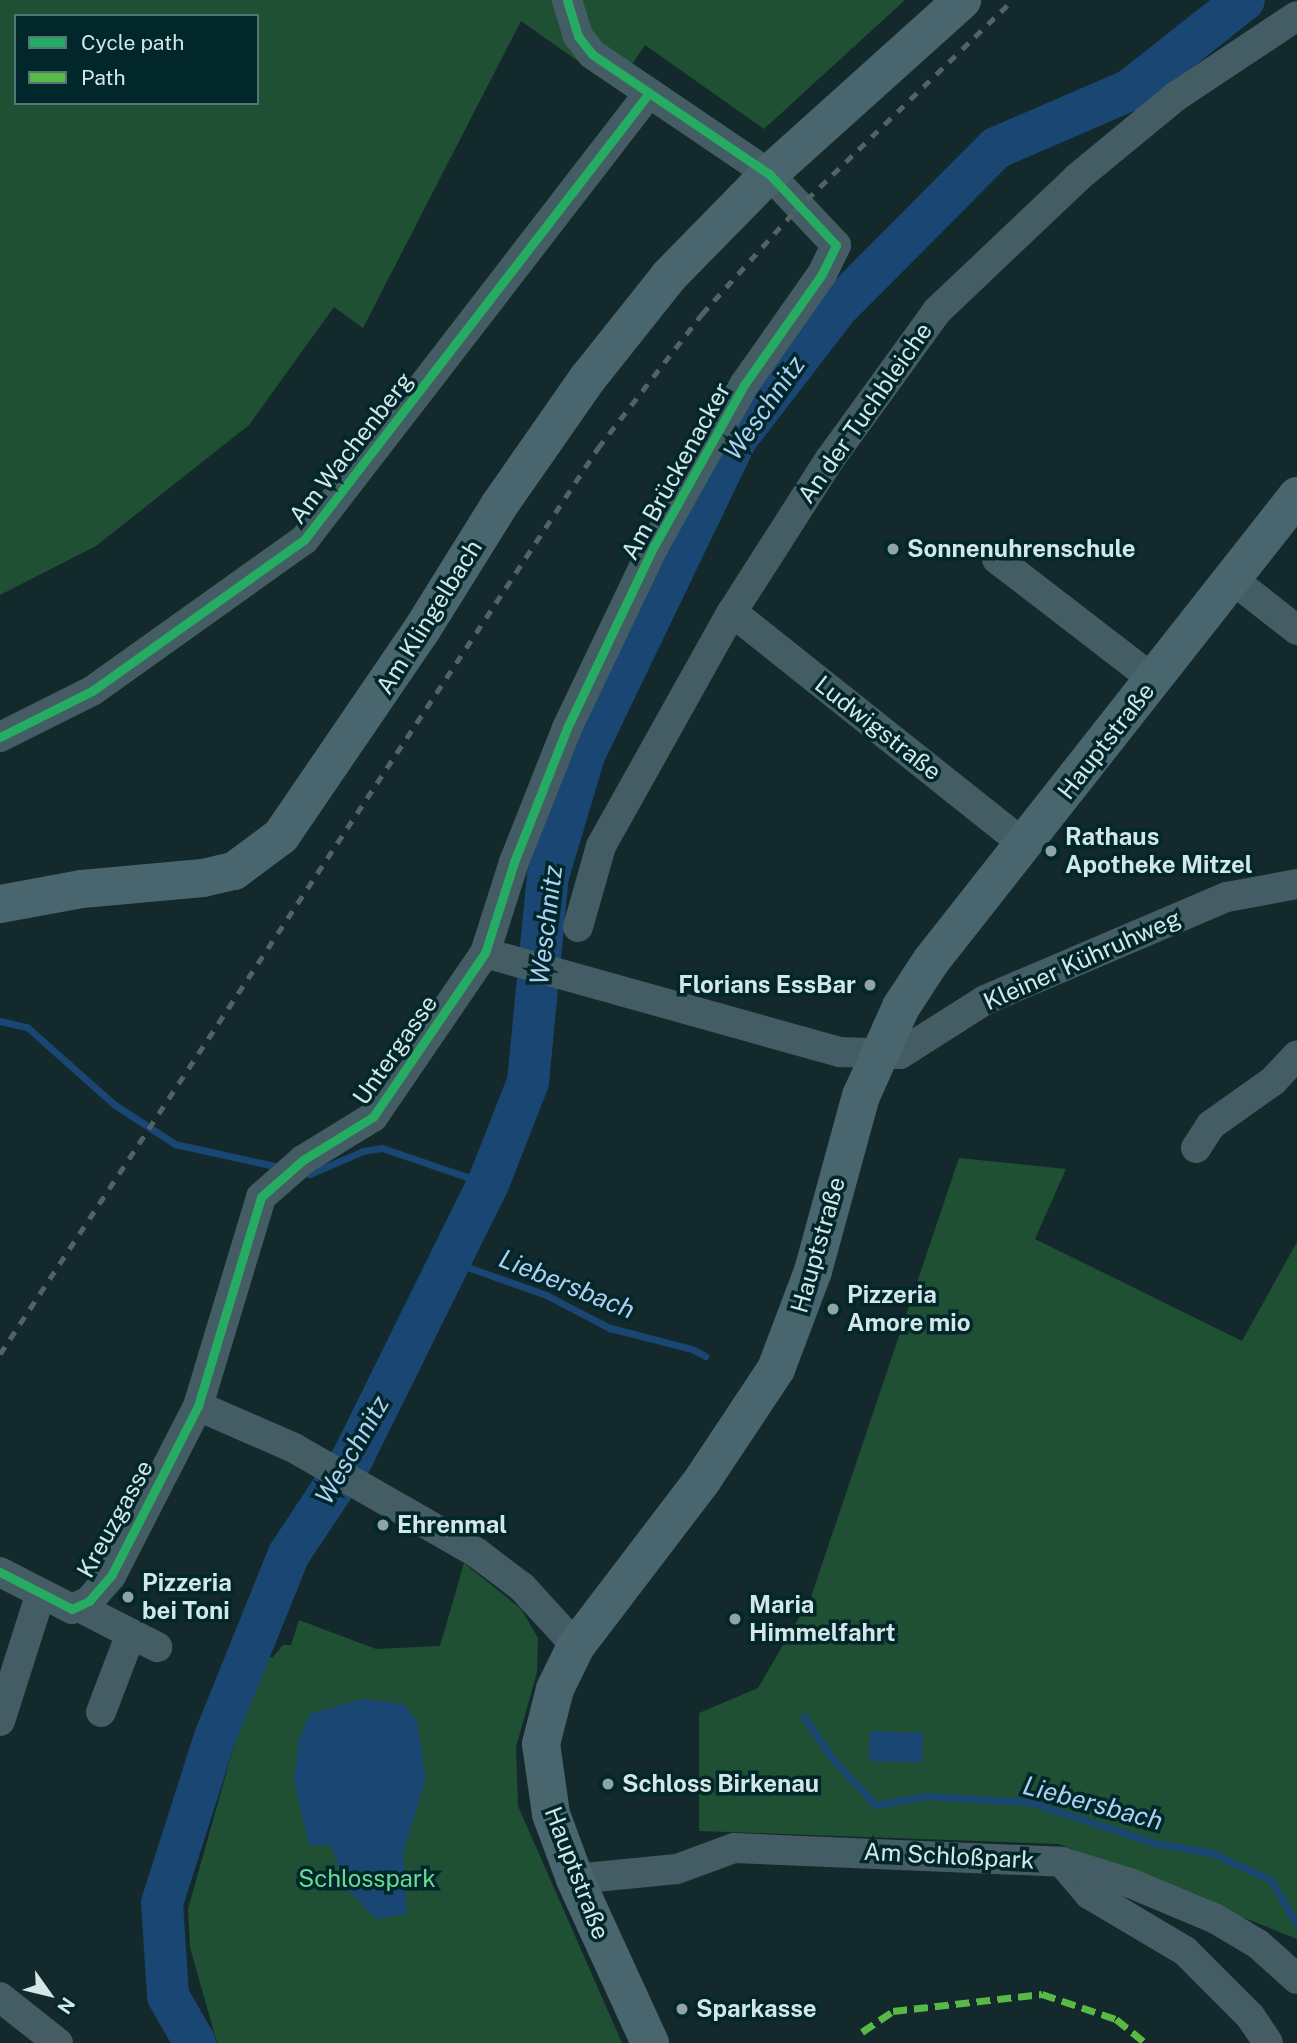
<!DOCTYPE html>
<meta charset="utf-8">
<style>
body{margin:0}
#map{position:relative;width:1297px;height:2043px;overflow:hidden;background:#14292b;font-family:"Public Sans",sans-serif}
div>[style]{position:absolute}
.green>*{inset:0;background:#1f5034}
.water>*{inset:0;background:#194672;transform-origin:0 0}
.stream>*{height:7px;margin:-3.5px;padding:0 3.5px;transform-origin:3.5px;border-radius:3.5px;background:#194672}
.river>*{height:42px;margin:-21px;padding:0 21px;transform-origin:21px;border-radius:21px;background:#194672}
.minor>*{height:30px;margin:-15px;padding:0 15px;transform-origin:15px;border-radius:15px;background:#445c64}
.major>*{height:38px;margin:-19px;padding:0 19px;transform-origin:19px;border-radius:19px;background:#49656e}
.rail>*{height:5px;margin-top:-2.5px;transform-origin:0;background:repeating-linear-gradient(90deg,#506367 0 9px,transparent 0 18px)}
.quiet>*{height:7px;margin-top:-3.5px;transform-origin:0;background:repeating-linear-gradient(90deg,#58b947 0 14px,transparent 0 21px)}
.cycleway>*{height:9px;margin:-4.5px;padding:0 4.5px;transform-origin:4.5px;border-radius:4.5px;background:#26ab63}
.dots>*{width:19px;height:19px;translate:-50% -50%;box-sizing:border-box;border:4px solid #01272a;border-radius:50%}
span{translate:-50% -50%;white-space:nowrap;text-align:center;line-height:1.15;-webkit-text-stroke:7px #01272a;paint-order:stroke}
.street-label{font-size:24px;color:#d3e7e8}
.poi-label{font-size:24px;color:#d3e7e8;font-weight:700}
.left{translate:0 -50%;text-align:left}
.right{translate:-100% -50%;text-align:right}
.park-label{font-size:24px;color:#67dc92}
.water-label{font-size:26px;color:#afcff2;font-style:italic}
.legend{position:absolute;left:14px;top:14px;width:245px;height:91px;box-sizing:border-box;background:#01272a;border:2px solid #557476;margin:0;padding:9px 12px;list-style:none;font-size:21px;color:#d3e7e8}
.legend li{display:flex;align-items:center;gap:14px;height:35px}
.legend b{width:35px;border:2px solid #557476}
.north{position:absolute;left:14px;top:1959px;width:70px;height:70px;-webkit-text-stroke:5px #01272a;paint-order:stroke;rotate:124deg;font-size:19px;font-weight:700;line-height:28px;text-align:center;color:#d3e7e8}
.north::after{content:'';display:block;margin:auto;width:24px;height:32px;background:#d3e7e8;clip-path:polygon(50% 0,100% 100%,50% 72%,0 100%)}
</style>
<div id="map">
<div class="green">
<div style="clip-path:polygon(evenodd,0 0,905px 0,764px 129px,645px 45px,616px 88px,521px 21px,363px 328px,334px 307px,249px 425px,96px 546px,0 595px,0 0,16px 16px,257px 16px,257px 103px,16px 103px,16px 16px)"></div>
<div style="clip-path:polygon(959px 1158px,1066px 1169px,1035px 1239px,1242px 1341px,1297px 1242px,1297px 1939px,1059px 1844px,699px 1831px,699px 1713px,758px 1688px,811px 1597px)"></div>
<div style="clip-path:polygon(464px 1563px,521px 1609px,538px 1638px,537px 1672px,516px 1747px,518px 1806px,622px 2043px,217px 2043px,190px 1947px,188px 1909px,253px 1678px,266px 1654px,272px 1658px,283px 1645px,291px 1645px,299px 1620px,376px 1649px,440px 1646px)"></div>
</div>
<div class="water">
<div style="clip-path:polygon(362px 1699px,404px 1704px,417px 1722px,426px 1778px,403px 1853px,407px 1914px,376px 1919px,347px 1889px,331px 1845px,309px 1845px,294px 1781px,299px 1739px,310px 1714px)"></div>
<div style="left:870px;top:1731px;width:53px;height:30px;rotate:2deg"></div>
</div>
<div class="stream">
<div style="left:0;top:1021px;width:28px;rotate:13deg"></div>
<div style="left:27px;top:1027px;width:118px;rotate:41.6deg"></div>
<div style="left:115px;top:1105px;width:72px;rotate:33deg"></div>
<div style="left:175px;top:1144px;width:111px;rotate:12.5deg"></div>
<div style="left:301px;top:1172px;width:9px;rotate:13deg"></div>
<div style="left:310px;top:1174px;width:58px;rotate:-23.5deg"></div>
<div style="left:363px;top:1151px;width:19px;rotate:-9deg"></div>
<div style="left:382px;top:1148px;width:112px;rotate:18.8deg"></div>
<div style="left:453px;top:1262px;width:99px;rotate:19.5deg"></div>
<div style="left:546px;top:1295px;width:72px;rotate:27.3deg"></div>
<div style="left:610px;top:1328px;width:85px;rotate:14.4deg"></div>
<div style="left:692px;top:1349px;width:15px;rotate:28deg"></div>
<div style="left:804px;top:1717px;width:50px;rotate:55.7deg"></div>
<div style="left:832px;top:1758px;width:64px;rotate:47.5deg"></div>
<div style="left:875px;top:1805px;width:53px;rotate:-9.8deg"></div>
<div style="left:927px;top:1796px;width:102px;rotate:3.4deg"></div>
<div style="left:1029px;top:1802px;width:133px;rotate:18deg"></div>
<div style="left:1155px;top:1843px;width:58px;rotate:10deg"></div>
<div style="left:1212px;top:1853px;width:65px;rotate:24.6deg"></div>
<div style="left:1271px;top:1880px;width:52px;rotate:60deg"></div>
</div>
<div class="river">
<div style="left:195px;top:2043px;width:54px;rotate:-119.9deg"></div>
<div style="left:168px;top:1996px;width:93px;rotate:-93.7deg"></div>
<div style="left:162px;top:1903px;width:174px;rotate:-72.3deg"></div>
<div style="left:215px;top:1737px;width:197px;rotate:-68deg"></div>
<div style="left:289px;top:1554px;width:114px;rotate:-56.4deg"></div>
<div style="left:352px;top:1459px;width:307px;rotate:-63.7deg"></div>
<div style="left:488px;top:1184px;width:110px;rotate:-68.6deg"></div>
<div style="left:528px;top:1082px;width:207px;rotate:-84.5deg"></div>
<div style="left:548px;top:876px;width:126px;rotate:-73.4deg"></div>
<div style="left:584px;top:755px;width:351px;rotate:-64.3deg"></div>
<div style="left:736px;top:439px;width:164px;rotate:-52.4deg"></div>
<div style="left:836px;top:309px;width:227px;rotate:-45.2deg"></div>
<div style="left:996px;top:148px;width:146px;rotate:-23.4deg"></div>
<div style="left:1130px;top:90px;width:145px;rotate:-38.3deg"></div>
</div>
<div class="minor">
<div style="left:997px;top:559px;width:198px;rotate:37.6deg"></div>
<div style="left:1232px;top:579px;width:83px;rotate:38.1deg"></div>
<div style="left:732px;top:612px;width:373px;rotate:38.5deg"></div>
<div style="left:0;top:737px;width:103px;rotate:-26.6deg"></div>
<div style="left:92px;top:691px;width:260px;rotate:-35.5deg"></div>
<div style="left:304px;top:540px;width:565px;rotate:-52.34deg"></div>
<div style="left:578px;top:927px;width:84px;rotate:-74.1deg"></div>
<div style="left:601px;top:846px;width:268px;rotate:-60.8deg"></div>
<div style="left:732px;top:612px;width:182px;rotate:-57.4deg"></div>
<div style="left:830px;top:459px;width:183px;rotate:-54.1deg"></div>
<div style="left:937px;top:311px;width:195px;rotate:-43.5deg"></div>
<div style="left:1078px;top:177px;width:126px;rotate:-39.5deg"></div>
<div style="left:1175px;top:97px;width:146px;rotate:-33.6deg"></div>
<div style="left:485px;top:953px;width:369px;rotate:15.6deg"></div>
<div style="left:840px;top:1052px;width:60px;rotate:1.9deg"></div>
<div style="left:900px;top:1054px;width:101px;rotate:-32.4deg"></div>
<div style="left:985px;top:1000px;width:263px;rotate:-23.1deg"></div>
<div style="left:1227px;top:897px;width:71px;rotate:-10.5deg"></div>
<div style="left:1196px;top:1148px;width:27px;rotate:-57deg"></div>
<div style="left:1211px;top:1125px;width:76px;rotate:-35.4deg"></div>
<div style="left:1273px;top:1081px;width:35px;rotate:-47deg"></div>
<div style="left:198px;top:1406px;width:105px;rotate:23.6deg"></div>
<div style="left:294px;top:1448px;width:211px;rotate:29.8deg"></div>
<div style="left:477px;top:1553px;width:56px;rotate:37.1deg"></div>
<div style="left:522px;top:1587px;width:80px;rotate:47.5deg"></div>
<div style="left:0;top:1572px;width:81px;rotate:27.2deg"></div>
<div style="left:72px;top:1609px;width:19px;rotate:-25deg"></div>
<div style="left:89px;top:1601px;width:33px;rotate:-49deg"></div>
<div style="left:111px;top:1576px;width:191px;rotate:-62.9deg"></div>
<div style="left:198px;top:1406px;width:218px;rotate:-73.2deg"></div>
<div style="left:261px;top:1197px;width:56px;rotate:-41.4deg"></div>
<div style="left:303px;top:1160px;width:82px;rotate:-31.6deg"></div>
<div style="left:373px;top:1117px;width:199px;rotate:-55.7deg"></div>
<div style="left:485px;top:953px;width:96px;rotate:-72.3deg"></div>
<div style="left:514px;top:862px;width:144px;rotate:-68.4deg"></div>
<div style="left:567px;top:728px;width:202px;rotate:-64.5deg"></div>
<div style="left:654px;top:546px;width:184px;rotate:-60.8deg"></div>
<div style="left:744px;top:385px;width:136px;rotate:-54.9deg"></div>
<div style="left:822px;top:274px;width:32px;rotate:-64deg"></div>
<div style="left:836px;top:245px;width:98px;rotate:-133.3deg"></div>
<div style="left:769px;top:174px;width:214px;rotate:-145.9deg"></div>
<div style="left:592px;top:54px;width:23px;rotate:-128deg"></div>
<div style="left:578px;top:36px;width:38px;rotate:-107deg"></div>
<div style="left:79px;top:1607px;width:88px;rotate:27.1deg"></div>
<div style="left:101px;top:1712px;width:81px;rotate:-69.1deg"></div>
<div style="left:0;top:1721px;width:131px;rotate:-72.3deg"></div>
<div style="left:1062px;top:1862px;width:42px;rotate:49.8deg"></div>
<div style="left:1089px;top:1894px;width:112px;rotate:30.7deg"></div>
<div style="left:1185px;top:1951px;width:92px;rotate:45deg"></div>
<div style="left:1250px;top:2016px;width:32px;rotate:56deg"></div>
<div style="left:575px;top:1879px;width:102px;rotate:-5.6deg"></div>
<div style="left:677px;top:1869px;width:61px;rotate:-20.2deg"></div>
<div style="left:734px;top:1848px;width:328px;rotate:2.4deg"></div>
<div style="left:1062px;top:1862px;width:71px;rotate:17.2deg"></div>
<div style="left:1130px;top:1883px;width:93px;rotate:22.7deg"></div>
<div style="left:1216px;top:1919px;width:49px;rotate:30.8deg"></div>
<div style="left:1258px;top:1944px;width:52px;rotate:41.9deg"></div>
<div style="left:0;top:1997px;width:74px;rotate:38.4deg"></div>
</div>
<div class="major">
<div style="left:0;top:904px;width:83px;rotate:-10.4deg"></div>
<div style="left:82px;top:889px;width:121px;rotate:-5.2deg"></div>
<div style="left:203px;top:878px;width:32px;rotate:-13deg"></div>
<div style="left:234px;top:871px;width:59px;rotate:-36.7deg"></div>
<div style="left:281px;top:836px;width:248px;rotate:-55.7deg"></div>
<div style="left:421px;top:631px;width:150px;rotate:-58.1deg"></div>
<div style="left:500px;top:504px;width:154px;rotate:-55.1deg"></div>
<div style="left:588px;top:378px;width:130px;rotate:-51.5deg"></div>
<div style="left:669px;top:276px;width:143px;rotate:-45.6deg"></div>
<div style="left:769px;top:174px;width:260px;rotate:-42deg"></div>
<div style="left:650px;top:2043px;width:180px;rotate:-114.6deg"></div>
<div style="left:575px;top:1879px;width:69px;rotate:-110.3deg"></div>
<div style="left:551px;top:1814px;width:71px;rotate:-98.1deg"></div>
<div style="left:541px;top:1744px;width:57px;rotate:-75.7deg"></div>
<div style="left:555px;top:1689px;width:48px;rotate:-64deg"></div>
<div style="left:576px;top:1646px;width:210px;rotate:-52.7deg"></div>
<div style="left:703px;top:1479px;width:132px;rotate:-56.4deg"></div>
<div style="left:776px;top:1369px;width:105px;rotate:-69.3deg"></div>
<div style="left:813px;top:1271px;width:181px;rotate:-74.7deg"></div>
<div style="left:861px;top:1096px;width:98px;rotate:-65.8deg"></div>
<div style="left:901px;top:1007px;width:55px;rotate:-56.9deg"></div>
<div style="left:931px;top:961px;width:592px;rotate:-51.79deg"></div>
</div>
<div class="rail">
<div style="left:0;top:1354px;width:1086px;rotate:-56.57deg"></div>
<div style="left:598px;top:448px;width:170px;rotate:-52.2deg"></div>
<div style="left:702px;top:314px;width:137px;rotate:-48deg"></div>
<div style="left:794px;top:212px;width:305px;rotate:-44.1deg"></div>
</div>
<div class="quiet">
<div style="left:862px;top:2032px;width:37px;rotate:-34deg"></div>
<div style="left:893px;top:2011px;width:150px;rotate:-6.5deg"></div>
<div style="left:1042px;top:1994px;width:78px;rotate:18.7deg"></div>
<div style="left:1116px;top:2019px;width:38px;rotate:39deg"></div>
</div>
<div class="cycleway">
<div style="left:0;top:737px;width:103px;rotate:-26.6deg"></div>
<div style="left:92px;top:691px;width:260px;rotate:-35.5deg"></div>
<div style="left:304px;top:540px;width:565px;rotate:-52.34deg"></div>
<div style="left:0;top:1572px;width:81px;rotate:27.2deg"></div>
<div style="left:72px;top:1609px;width:19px;rotate:-25deg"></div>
<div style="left:89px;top:1601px;width:33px;rotate:-49deg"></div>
<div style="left:111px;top:1576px;width:191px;rotate:-62.9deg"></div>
<div style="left:198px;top:1406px;width:218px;rotate:-73.2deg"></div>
<div style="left:261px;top:1197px;width:56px;rotate:-41.4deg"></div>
<div style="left:303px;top:1160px;width:82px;rotate:-31.6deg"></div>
<div style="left:373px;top:1117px;width:199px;rotate:-55.7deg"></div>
<div style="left:485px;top:953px;width:96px;rotate:-72.3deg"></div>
<div style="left:514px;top:862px;width:144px;rotate:-68.4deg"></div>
<div style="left:567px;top:728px;width:202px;rotate:-64.5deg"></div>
<div style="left:654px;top:546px;width:184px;rotate:-60.8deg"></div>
<div style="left:744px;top:385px;width:136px;rotate:-54.9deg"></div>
<div style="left:822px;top:274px;width:32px;rotate:-64deg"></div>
<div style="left:836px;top:245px;width:98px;rotate:-133.3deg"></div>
<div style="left:769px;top:174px;width:214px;rotate:-145.9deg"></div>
<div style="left:592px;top:54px;width:23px;rotate:-128deg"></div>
<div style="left:578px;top:36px;width:38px;rotate:-107deg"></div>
</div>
<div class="dots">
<div style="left:893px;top:549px;background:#90a4a6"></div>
<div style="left:1051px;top:851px;background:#90a4a6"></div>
<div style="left:870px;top:985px;background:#90a4a6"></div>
<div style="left:833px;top:1309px;background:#90a4a6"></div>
<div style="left:383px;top:1525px;background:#90a4a6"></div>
<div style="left:128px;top:1597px;background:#90a4a6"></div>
<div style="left:735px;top:1619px;background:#90a4a6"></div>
<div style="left:608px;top:1784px;background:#90a4a6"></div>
<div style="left:682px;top:2009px;background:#90a4a6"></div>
</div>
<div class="street-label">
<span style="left:865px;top:413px;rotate:-55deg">An der Tuchbleiche</span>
<span style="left:351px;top:448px;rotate:-52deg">Am Wachenberg</span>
<span style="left:676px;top:471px;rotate:-61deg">Am Brückenacker</span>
<span style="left:429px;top:617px;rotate:-58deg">Am Klingelbach</span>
<span style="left:878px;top:728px;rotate:38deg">Ludwigstraße</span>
<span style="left:1106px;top:741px;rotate:-52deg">Hauptstraße</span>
<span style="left:1082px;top:960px;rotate:-24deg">Kleiner Kühruhweg</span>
<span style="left:395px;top:1050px;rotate:-55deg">Untergasse</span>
<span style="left:818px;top:1245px;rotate:-74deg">Hauptstraße</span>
<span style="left:115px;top:1519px;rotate:-61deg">Kreuzgasse</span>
<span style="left:949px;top:1856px;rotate:3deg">Am Schloßpark</span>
<span style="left:577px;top:1873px;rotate:69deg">Hauptstraße</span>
</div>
<div class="poi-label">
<span class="left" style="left:907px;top:549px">Sonnenuhrenschule</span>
<span class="left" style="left:1065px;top:851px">Rathaus<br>Apotheke Mitzel</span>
<span class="right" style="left:856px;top:985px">Florians EssBar</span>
<span class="left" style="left:847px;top:1309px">Pizzeria<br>Amore mio</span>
<span class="left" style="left:397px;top:1525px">Ehrenmal</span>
<span class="left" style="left:142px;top:1597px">Pizzeria<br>bei Toni</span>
<span class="left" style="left:749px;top:1619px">Maria<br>Himmelfahrt</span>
<span class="left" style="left:622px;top:1784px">Schloss Birkenau</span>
<span class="left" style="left:696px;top:2009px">Sparkasse</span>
</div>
<div class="park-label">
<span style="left:367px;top:1879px">Schlosspark</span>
</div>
<div class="water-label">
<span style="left:764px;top:408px;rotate:-55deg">Weschnitz</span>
<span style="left:546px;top:925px;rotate:-83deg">Weschnitz</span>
<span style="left:567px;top:1284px;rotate:22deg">Liebersbach</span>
<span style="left:352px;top:1450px;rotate:-60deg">Weschnitz</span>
<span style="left:1093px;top:1803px;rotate:15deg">Liebersbach</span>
</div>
<ul class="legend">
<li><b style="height:9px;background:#26ab63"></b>Cycle path</li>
<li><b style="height:9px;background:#58b947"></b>Path</li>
</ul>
<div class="north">N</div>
</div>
